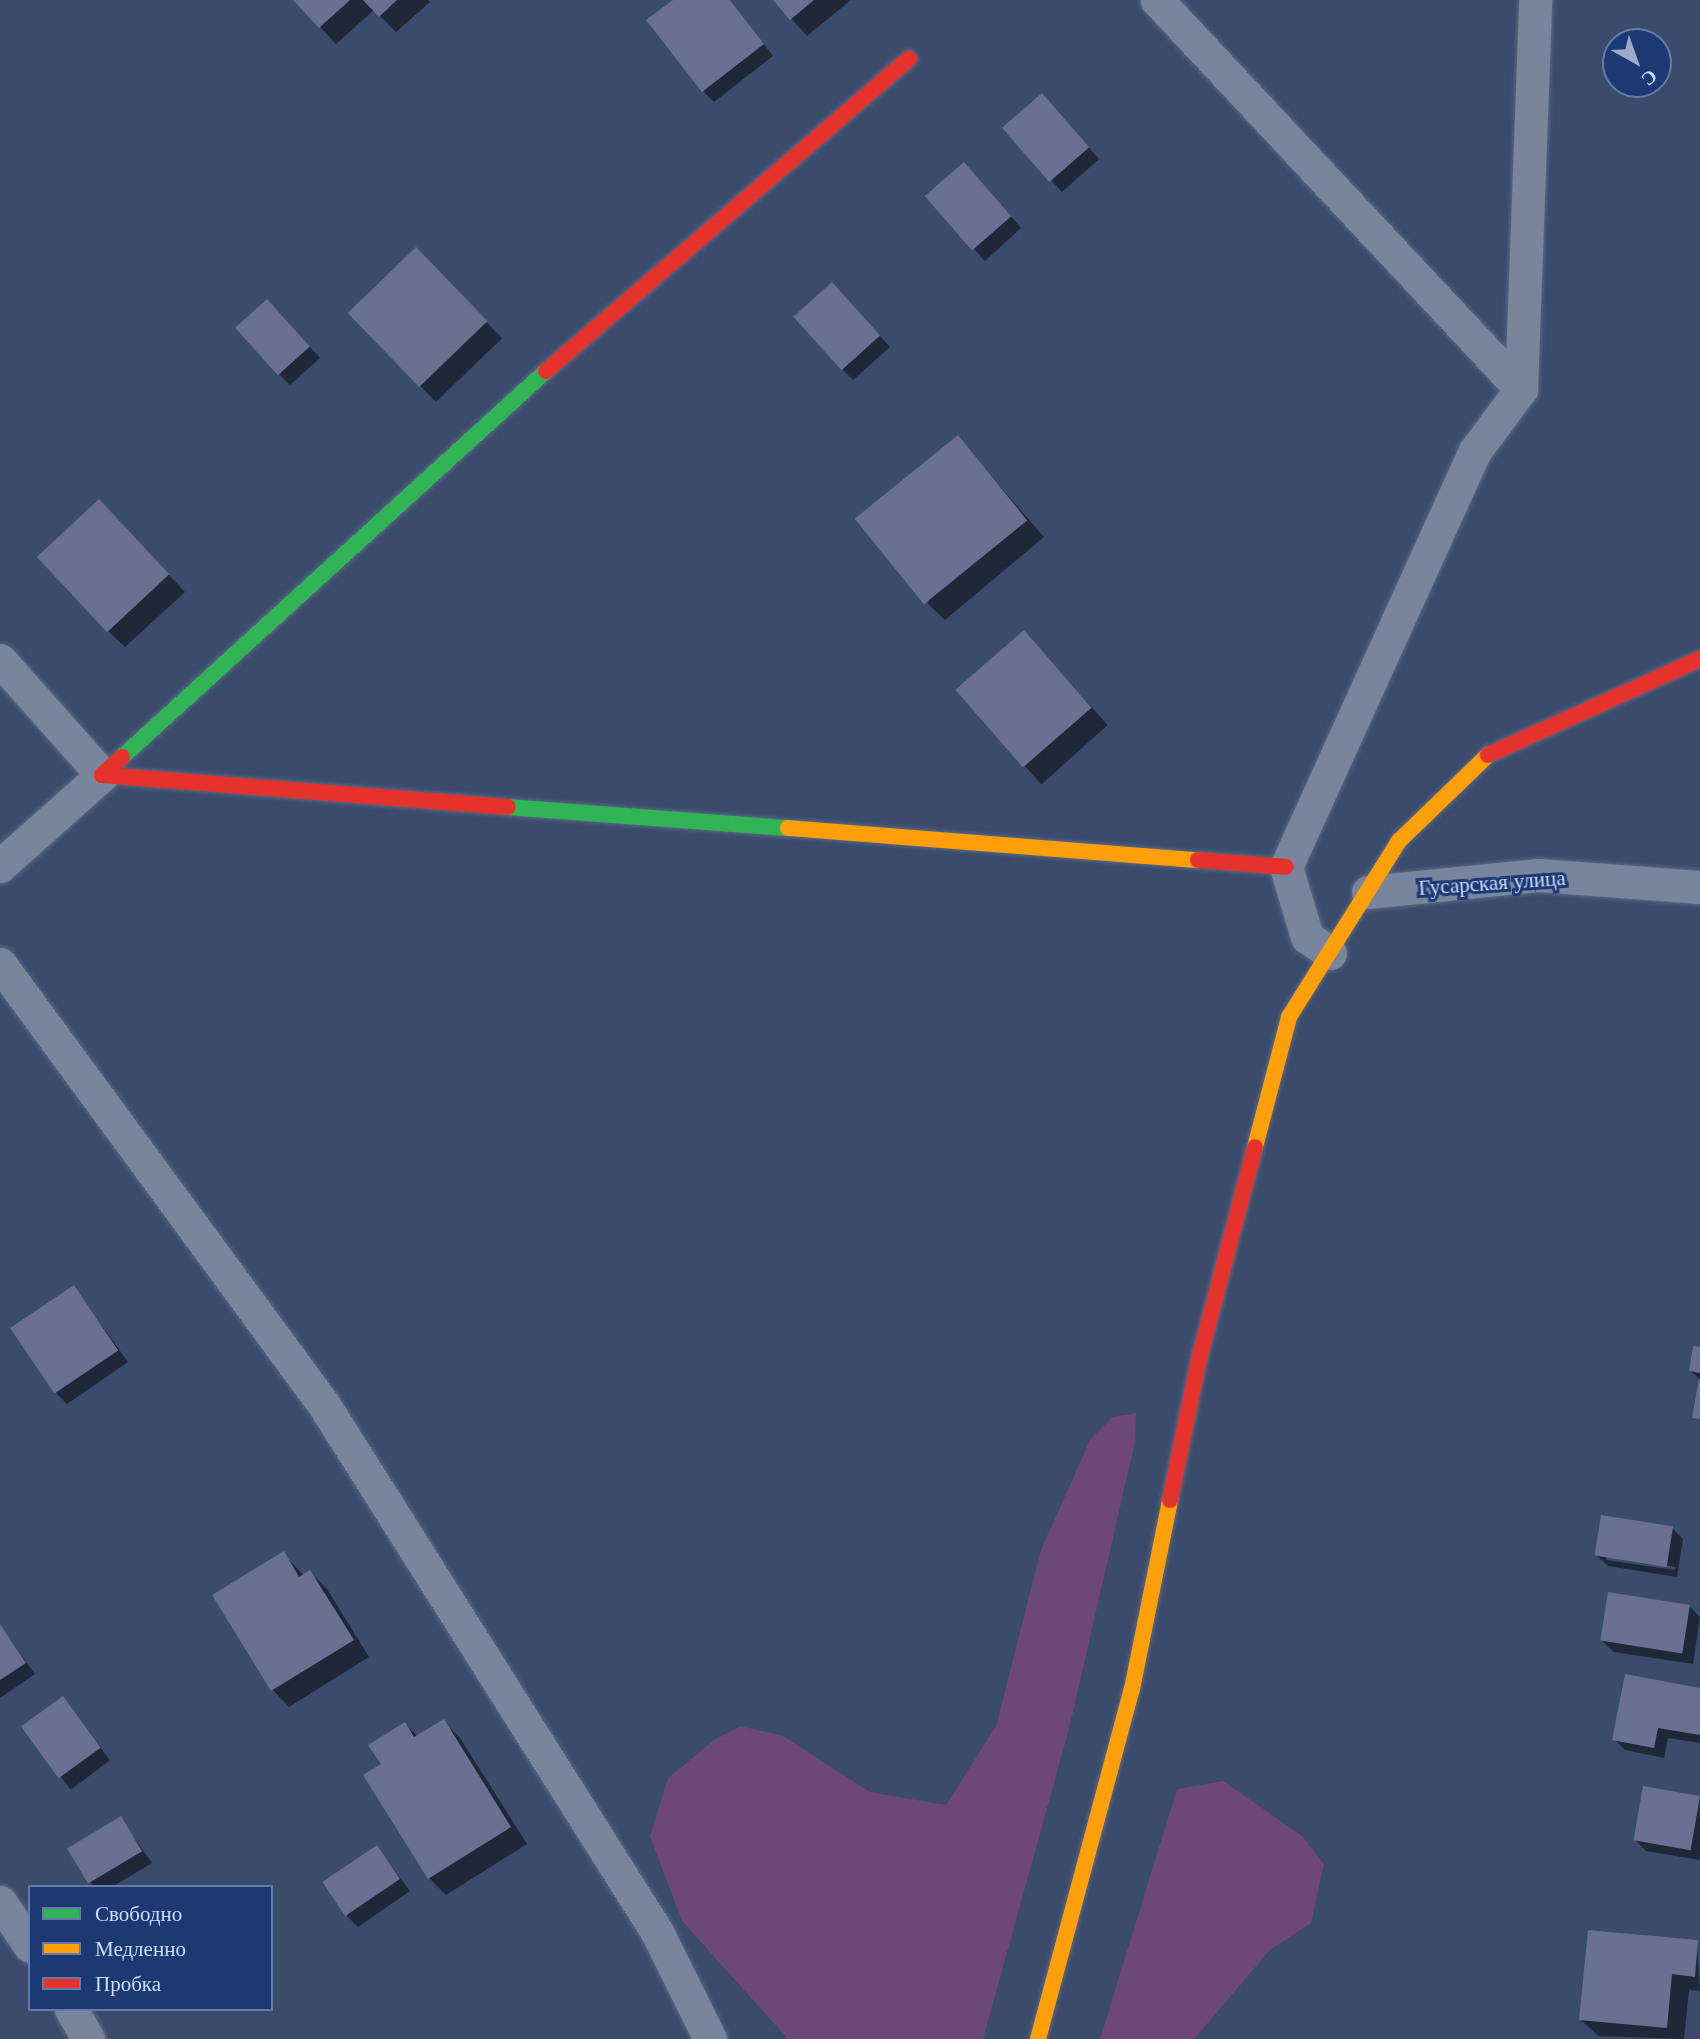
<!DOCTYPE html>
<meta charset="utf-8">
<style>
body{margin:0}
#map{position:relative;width:1700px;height:2039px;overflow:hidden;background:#3a4b6c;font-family:"Libre Baskerville",serif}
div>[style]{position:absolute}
.green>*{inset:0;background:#6d467a}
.shadow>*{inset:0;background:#0007;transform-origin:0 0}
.building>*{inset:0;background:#697091;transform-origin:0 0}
.roads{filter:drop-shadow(0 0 2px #596782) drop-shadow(0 0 2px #596782)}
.street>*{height:33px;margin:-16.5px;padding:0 16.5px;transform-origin:16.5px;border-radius:16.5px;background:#79859c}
.fast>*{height:16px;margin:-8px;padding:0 8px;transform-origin:8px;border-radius:8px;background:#30b455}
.slow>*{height:16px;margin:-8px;padding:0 8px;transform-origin:8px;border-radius:8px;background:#ff9f0a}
.jam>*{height:16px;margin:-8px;padding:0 8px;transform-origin:8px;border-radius:8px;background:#e5322d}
span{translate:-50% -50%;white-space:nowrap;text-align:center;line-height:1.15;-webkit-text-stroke:6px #1c3974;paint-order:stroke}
.street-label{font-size:21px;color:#cfdefb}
.legend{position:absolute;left:28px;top:1885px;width:245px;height:126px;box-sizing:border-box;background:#1c3974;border:2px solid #647baa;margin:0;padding:9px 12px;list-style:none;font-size:21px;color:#cfdefb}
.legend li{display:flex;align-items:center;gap:14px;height:35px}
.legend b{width:35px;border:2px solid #647baa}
.north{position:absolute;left:1602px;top:28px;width:70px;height:70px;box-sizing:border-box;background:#1c3974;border:2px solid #647baa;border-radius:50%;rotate:140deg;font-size:19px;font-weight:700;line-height:28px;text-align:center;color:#cfdefb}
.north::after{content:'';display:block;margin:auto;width:24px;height:32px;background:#9babc9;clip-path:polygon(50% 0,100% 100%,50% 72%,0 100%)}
</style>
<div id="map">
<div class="green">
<div style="clip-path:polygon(1136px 1413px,1135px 1442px,1069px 1729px,983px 2039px,788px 2039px,682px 1921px,650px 1836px,668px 1778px,714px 1740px,740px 1726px,783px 1736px,870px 1792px,946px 1805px,996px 1726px,1041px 1550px,1090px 1440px,1113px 1417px)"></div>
<div style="clip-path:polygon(1223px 1781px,1302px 1836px,1324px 1864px,1311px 1923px,1270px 1950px,1194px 2039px,1100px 2039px,1177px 1789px)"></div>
</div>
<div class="shadow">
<div style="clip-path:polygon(295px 0,428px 0,430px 2px,396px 32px,374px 10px,336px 44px)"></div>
<div style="clip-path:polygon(676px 0,730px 0,773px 56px,714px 102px,703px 91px)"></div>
<div style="clip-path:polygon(775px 0,851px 0,807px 36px)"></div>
<div style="clip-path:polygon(1053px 107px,1099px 159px,1062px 192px,1005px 129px)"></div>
<div style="clip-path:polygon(975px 176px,1021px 228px,985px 261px,927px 197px)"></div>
<div style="left:416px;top:249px;width:124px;height:92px;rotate:46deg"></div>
<div style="clip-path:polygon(843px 295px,890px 347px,853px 380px,842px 369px)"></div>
<div style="clip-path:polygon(278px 312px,320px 358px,290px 385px,279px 374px)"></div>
<div style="clip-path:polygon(958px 438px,1044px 537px,945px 620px,928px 604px)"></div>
<div style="clip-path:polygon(115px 518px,185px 592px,125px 647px,108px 631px)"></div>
<div style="left:1024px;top:632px;width:125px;height:89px;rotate:48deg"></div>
<div style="clip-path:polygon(74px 1287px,128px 1362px,67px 1404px,56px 1393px)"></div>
<div style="clip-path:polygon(1700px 1348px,1700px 1380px,1691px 1371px)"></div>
<div style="clip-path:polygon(evenodd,1672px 1528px,1683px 1539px,1677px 1577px,1608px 1566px,1596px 1555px,1672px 1528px,1606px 1556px,1676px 1567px,1675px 1570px,1606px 1560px,1606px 1556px)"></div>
<div style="clip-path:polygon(283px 1553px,304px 1576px,310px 1572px,327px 1589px,369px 1657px,289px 1707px,273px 1690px,214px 1596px)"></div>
<div style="clip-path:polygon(1690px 1607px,1700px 1617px,1693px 1664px,1614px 1652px,1602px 1641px)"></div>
<div style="clip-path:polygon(0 1625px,35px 1674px,0 1698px)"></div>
<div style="clip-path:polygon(1700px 1690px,1700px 1743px,1668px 1738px,1664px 1758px,1625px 1750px,1614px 1739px)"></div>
<div style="left:63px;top:1698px;width:78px;height:49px;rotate:53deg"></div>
<div style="clip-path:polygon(443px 1721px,460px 1738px,527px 1844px,446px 1895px,429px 1878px,383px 1765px,405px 1724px,418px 1737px)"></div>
<div style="clip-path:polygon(1644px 1788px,1700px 1798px,1700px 1860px,1646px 1851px,1635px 1840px)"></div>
<div style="clip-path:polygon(120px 1818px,152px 1863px,112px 1887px,94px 1887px,90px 1882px)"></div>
<div style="clip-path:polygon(377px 1847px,410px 1891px,358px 1927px,347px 1916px)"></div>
<div style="clip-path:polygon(1697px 1942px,1700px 1991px,1689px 1990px,1684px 2039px,1598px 2036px,1581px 2020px)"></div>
</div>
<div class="building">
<div style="clip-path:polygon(293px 0,350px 0,319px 28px)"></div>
<div style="clip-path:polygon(363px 0,397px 0,379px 17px)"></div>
<div style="clip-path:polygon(673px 0,730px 0,764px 44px,702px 92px,646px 20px)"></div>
<div style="clip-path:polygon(773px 0,814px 0,790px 20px)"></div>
<div style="left:1042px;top:93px;width:72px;height:53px;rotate:49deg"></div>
<div style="left:964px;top:162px;width:72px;height:52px;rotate:49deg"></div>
<div style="left:416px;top:247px;width:103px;height:95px;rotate:46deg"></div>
<div style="left:832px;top:282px;width:72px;height:52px;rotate:48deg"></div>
<div style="left:267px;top:299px;width:64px;height:43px;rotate:48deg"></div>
<div style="left:958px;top:435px;width:110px;height:133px;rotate:51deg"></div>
<div style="left:99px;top:499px;width:103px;height:85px;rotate:47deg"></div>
<div style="left:1024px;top:630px;width:103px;height:91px;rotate:49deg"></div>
<div style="left:74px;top:1285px;width:79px;height:77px;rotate:56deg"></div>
<div style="clip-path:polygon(1693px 1346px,1700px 1347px,1700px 1373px,1689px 1371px)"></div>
<div style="clip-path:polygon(1699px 1379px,1700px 1379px,1700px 1419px,1692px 1418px)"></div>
<div style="left:1601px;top:1515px;width:73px;height:41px;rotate:9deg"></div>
<div style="clip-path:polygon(284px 1551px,299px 1577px,310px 1570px,354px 1640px,271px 1691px,212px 1595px)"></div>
<div style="left:1608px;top:1592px;width:83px;height:49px;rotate:9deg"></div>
<div style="clip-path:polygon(0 1624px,26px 1663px,0 1680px)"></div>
<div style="clip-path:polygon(1625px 1674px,1700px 1688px,1700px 1735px,1658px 1728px,1654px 1748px,1612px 1740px)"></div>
<div style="left:63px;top:1696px;width:64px;height:52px;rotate:54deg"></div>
<div style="clip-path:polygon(444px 1719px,511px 1827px,428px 1879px,363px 1775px,381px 1764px,368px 1745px,405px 1722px,414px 1737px)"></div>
<div style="left:1643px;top:1786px;width:58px;height:55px;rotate:10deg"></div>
<div style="left:121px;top:1816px;width:41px;height:63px;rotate:59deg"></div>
<div style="left:377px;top:1845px;width:41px;height:66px;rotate:56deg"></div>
<div style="clip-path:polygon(1588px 1930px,1698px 1940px,1695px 1977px,1672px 1974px,1667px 2028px,1579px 2020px)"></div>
</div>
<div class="roads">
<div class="street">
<div style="left:1157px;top:0;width:533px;rotate:46.9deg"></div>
<div style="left:0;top:660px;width:154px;rotate:48.4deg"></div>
<div style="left:102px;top:775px;width:137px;rotate:138.3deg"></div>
<div style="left:1368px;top:892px;width:172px;rotate:-5.7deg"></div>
<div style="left:1539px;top:875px;width:161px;rotate:4.3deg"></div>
<div style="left:1330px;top:953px;width:28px;rotate:-145deg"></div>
<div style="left:1307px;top:937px;width:73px;rotate:-106.7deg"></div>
<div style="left:1286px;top:867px;width:457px;rotate:-65.6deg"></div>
<div style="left:1475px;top:451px;width:77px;rotate:-53.4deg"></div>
<div style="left:1521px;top:389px;width:389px;rotate:-87.9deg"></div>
<div style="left:0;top:964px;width:547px;rotate:53.7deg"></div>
<div style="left:324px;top:1405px;width:623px;rotate:57.71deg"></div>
<div style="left:657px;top:1932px;width:119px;rotate:63.6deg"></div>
<div style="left:0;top:1902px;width:53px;rotate:55.7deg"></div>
<div style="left:71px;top:2009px;width:34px;rotate:60deg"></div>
</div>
<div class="fast">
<div style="left:122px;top:757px;width:573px;rotate:-42.31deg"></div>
<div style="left:508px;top:807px;width:281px;rotate:4.3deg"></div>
</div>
<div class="slow">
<div style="left:788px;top:828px;width:411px;rotate:4.5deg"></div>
<div style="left:1255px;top:1147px;width:134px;rotate:-75.3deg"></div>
<div style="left:1289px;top:1017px;width:208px;rotate:-58deg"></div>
<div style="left:1399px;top:841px;width:124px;rotate:-44deg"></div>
<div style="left:1038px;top:2039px;width:362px;rotate:-75deg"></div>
<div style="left:1132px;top:1689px;width:193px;rotate:-78.6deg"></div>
</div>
<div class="jam">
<div style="left:546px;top:371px;width:479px;rotate:-40.7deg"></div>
<div style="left:1488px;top:755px;width:233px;rotate:-24.4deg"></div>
<div style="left:122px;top:757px;width:27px;rotate:138deg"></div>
<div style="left:102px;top:775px;width:407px;rotate:4.5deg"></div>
<div style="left:1198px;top:860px;width:88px;rotate:4.5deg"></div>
<div style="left:1170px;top:1500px;width:144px;rotate:-78.4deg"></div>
<div style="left:1199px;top:1359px;width:219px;rotate:-75.2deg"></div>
</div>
</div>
<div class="street-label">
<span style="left:1492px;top:883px;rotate:-4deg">Гусарская улица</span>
</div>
<ul class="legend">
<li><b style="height:9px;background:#30b455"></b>Свободно</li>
<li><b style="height:9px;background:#ff9f0a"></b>Медленно</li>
<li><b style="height:9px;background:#e5322d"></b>Пробка</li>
</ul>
<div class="north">С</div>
</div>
